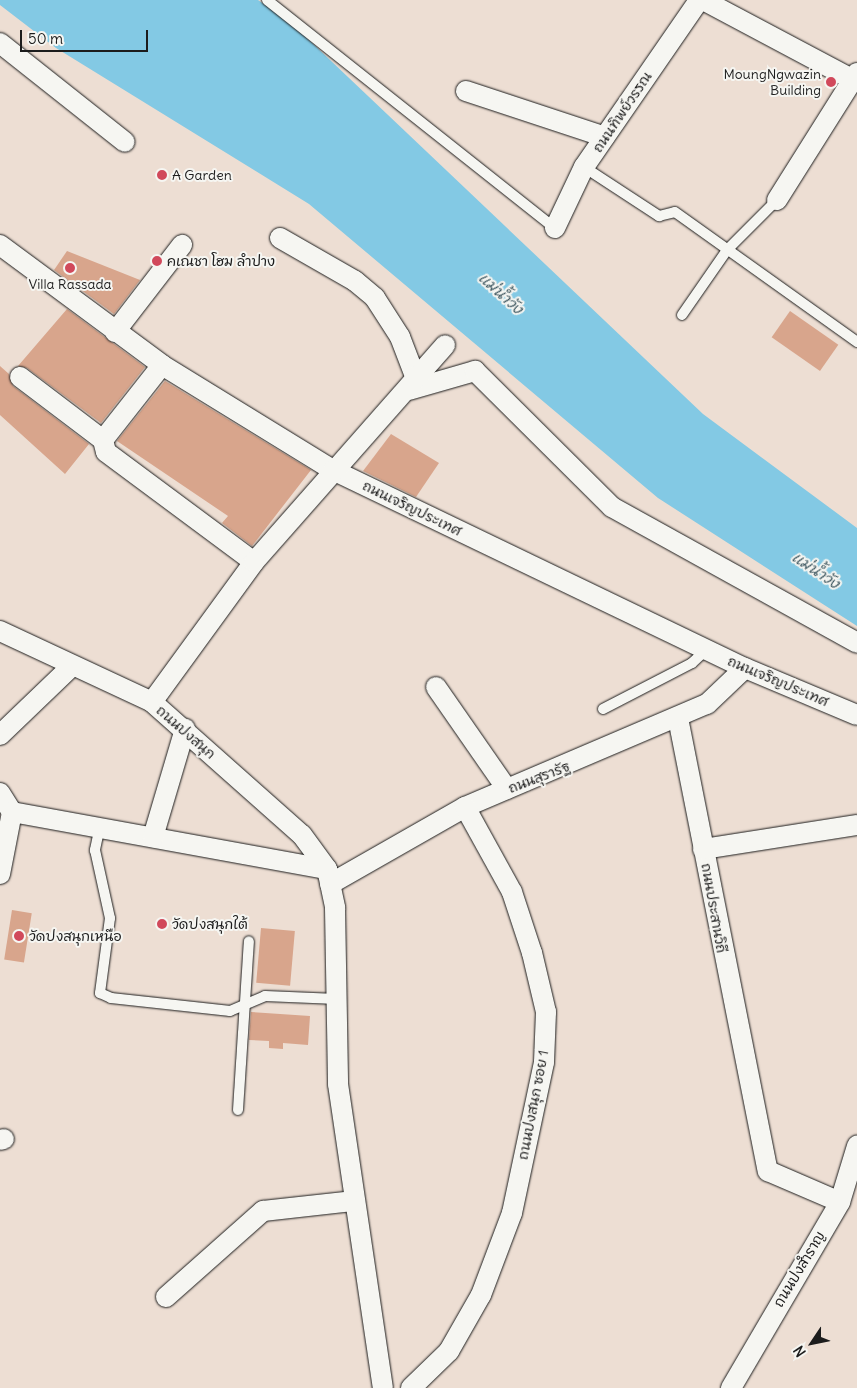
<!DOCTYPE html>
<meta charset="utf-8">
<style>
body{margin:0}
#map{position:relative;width:857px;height:1388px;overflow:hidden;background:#edded3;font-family:Delius,"Playpen Sans Thai",sans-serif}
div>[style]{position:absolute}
.water>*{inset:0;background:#83c9e4}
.building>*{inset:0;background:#d8a58c;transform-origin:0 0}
.roads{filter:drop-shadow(0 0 1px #1c1c1c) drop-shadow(0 0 1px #1c1c1c)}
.lane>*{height:10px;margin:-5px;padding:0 5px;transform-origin:5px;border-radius:5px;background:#f6f6f2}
.street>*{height:20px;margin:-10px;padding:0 10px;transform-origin:10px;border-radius:10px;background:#f6f6f2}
.dots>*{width:14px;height:14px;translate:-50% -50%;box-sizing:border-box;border:2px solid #f6f6f2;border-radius:50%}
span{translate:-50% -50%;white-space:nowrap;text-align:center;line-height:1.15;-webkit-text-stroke:4px #f6f6f2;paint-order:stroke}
.poi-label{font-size:14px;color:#1c1c1c}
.right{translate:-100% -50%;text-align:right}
.left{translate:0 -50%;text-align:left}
.street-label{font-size:14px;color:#1c1c1c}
.water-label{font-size:15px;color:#405962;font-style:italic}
.north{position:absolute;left:787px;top:1318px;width:50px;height:50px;-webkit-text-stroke:4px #f6f6f2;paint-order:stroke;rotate:236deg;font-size:14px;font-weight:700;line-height:20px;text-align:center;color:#1c1c1c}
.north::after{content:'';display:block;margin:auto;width:18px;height:22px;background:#1c1c1c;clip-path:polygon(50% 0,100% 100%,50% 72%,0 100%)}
.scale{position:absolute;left:20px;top:30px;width:128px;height:22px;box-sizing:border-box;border:2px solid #1c1c1c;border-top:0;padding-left:6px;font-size:15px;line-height:18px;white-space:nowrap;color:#1c1c1c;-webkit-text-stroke:4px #f6f6f2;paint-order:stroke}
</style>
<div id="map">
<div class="water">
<div style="clip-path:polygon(0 0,258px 0,290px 22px,703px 414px,857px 528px,857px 626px,658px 498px,309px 204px,56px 48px,0 5px)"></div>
</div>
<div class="building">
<div style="clip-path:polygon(67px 251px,140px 280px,114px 314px,54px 270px)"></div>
<div style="clip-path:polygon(67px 309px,145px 367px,101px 423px,27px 368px,18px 366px)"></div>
<div style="left:790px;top:311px;width:59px;height:32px;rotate:35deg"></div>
<div style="clip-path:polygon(0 366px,9px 374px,13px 386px,89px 444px,65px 474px,0 415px)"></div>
<div style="clip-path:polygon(165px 381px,311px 470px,252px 546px,222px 523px,228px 516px,117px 441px)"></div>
<div style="clip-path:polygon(391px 434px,439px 463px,416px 497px,363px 471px)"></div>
<div style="left:12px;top:910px;width:20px;height:50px;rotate:9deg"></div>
<div style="left:261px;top:928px;width:34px;height:55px;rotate:5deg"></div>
<div style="clip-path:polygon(251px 1012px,310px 1016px,308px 1045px,283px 1043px,283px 1049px,269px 1048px,269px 1041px,249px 1040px)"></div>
</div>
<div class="roads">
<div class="lane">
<div style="left:267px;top:0;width:367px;rotate:38.4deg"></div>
<div style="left:584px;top:167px;width:90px;rotate:33.2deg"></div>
<div style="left:659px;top:216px;width:16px;rotate:-14deg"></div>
<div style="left:675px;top:212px;width:224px;rotate:35.5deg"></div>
<div style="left:682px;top:315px;width:79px;rotate:-55.3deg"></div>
<div style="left:727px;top:250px;width:71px;rotate:-45deg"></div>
<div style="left:603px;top:709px;width:100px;rotate:-27.3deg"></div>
<div style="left:692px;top:663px;width:19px;rotate:-43deg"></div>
<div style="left:100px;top:826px;width:25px;rotate:102deg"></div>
<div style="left:95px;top:850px;width:70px;rotate:77.6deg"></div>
<div style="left:110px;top:918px;width:76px;rotate:97.6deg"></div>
<div style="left:100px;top:993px;width:12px;rotate:24deg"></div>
<div style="left:111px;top:998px;width:120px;rotate:6.2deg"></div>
<div style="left:230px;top:1011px;width:38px;rotate:-23deg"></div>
<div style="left:265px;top:996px;width:72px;rotate:2.4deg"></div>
<div style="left:238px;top:1110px;width:169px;rotate:-86.3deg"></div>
</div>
<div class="street">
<div style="left:703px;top:0;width:174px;rotate:28deg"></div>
<div style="left:0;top:43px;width:159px;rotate:38.4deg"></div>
<div style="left:466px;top:91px;width:146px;rotate:18.3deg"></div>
<div style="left:777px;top:200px;width:150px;rotate:-57.8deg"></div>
<div style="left:555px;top:228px;width:68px;rotate:-64.6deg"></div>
<div style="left:584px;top:167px;width:203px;rotate:-55.4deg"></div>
<div style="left:280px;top:238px;width:86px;rotate:29.8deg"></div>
<div style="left:355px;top:281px;width:26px;rotate:40deg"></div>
<div style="left:375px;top:298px;width:46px;rotate:57.3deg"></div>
<div style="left:400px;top:337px;width:42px;rotate:69deg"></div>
<div style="left:0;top:245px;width:202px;rotate:36.5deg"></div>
<div style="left:162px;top:365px;width:201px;rotate:31.6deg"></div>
<div style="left:333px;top:470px;width:457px;rotate:25.7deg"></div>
<div style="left:745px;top:668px;width:121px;rotate:22.8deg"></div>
<div style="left:115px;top:332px;width:110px;rotate:-52.4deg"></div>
<div style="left:20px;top:377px;width:104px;rotate:37.2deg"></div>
<div style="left:103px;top:440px;width:12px;rotate:76deg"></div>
<div style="left:106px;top:452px;width:184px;rotate:36.6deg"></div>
<div style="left:409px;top:390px;width:69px;rotate:-16.1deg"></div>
<div style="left:475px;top:371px;width:193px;rotate:44.8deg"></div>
<div style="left:612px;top:507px;width:280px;rotate:29deg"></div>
<div style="left:103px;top:440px;width:95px;rotate:-51.8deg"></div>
<div style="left:0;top:631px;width:168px;rotate:25deg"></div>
<div style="left:152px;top:702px;width:200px;rotate:41.6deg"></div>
<div style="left:302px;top:835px;width:42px;rotate:53.7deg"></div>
<div style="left:327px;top:869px;width:40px;rotate:78deg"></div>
<div style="left:335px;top:908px;width:176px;rotate:89deg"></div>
<div style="left:338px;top:1084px;width:307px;rotate:81.6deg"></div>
<div style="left:436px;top:687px;width:124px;rotate:55.2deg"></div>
<div style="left:152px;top:702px;width:173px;rotate:-53.9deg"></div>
<div style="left:254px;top:562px;width:289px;rotate:-48.6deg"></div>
<div style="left:678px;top:718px;width:462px;rotate:78.8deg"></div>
<div style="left:768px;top:1171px;width:78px;rotate:23.3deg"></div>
<div style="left:0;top:735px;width:100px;rotate:-43.8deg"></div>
<div style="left:0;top:793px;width:22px;rotate:58deg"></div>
<div style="left:12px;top:812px;width:320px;rotate:10.3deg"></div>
<div style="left:153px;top:837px;width:113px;rotate:-73.5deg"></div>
<div style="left:703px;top:849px;width:156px;rotate:-8.9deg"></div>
<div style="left:0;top:874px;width:63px;rotate:-79deg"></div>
<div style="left:330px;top:884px;width:155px;rotate:-29.7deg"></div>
<div style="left:465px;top:807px;width:263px;rotate:-23.1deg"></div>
<div style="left:707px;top:704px;width:52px;rotate:-43.5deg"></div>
<div style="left:0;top:1140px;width:4px;rotate:-14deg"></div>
<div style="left:166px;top:1297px;width:130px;rotate:-41.6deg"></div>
<div style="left:263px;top:1211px;width:92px;rotate:-6.3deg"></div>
<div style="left:411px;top:1388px;width:53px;rotate:-44.2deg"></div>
<div style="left:449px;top:1351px;width:64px;rotate:-60.3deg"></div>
<div style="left:481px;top:1295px;width:88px;rotate:-69.3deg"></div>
<div style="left:512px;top:1213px;width:154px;rotate:-78deg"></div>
<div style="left:544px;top:1062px;width:50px;rotate:-87.7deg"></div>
<div style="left:546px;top:1012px;width:61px;rotate:-103.3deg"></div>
<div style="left:532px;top:953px;width:64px;rotate:-108.2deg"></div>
<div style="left:512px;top:892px;width:97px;rotate:-118.9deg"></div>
<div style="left:731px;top:1388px;width:216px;rotate:-59.6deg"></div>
<div style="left:840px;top:1202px;width:59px;rotate:-73.1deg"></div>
</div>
</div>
<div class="dots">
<div style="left:831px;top:82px;background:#d1495b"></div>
<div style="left:162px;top:175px;background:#d1495b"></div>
<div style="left:157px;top:261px;background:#d1495b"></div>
<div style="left:70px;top:268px;background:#d1495b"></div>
<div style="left:162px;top:924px;background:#d1495b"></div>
<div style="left:19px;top:936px;background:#d1495b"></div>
</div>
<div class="poi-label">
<span class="right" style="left:821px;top:82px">MoungNgwazin<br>Building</span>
<span class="left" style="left:172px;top:175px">A Garden</span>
<span class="left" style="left:167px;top:261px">คเณชา โฮม ลำปาง</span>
<span style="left:70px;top:284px">Villa Rassada</span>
<span class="left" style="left:172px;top:924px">วัดปงสนุกใต้</span>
<span class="left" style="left:29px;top:936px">วัดปงสนุกเหนือ</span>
</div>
<div class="street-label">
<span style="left:622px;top:112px;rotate:-56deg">ถนนทิพย์วรรณ</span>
<span style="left:412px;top:508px;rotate:26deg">ถนนเจริญประเทศ</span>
<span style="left:778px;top:681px;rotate:23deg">ถนนเจริญประเทศ</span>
<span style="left:186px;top:732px;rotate:41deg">ถนนปงสนุก</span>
<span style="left:539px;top:777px;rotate:-21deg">ถนนสุรารัฐ</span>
<span style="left:714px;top:908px;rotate:80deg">ถนนประสานวิถี</span>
<span style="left:533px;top:1105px;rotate:-79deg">ถนนปงสนุก ซอย 1</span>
<span style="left:799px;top:1269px;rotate:-59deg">ถนนปงสำราญ</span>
</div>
<div class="water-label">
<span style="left:501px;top:293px;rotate:42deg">แม่น้ำวัง</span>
<span style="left:816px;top:570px;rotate:34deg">แม่น้ำวัง</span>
</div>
<div class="north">N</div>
<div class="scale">50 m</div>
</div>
